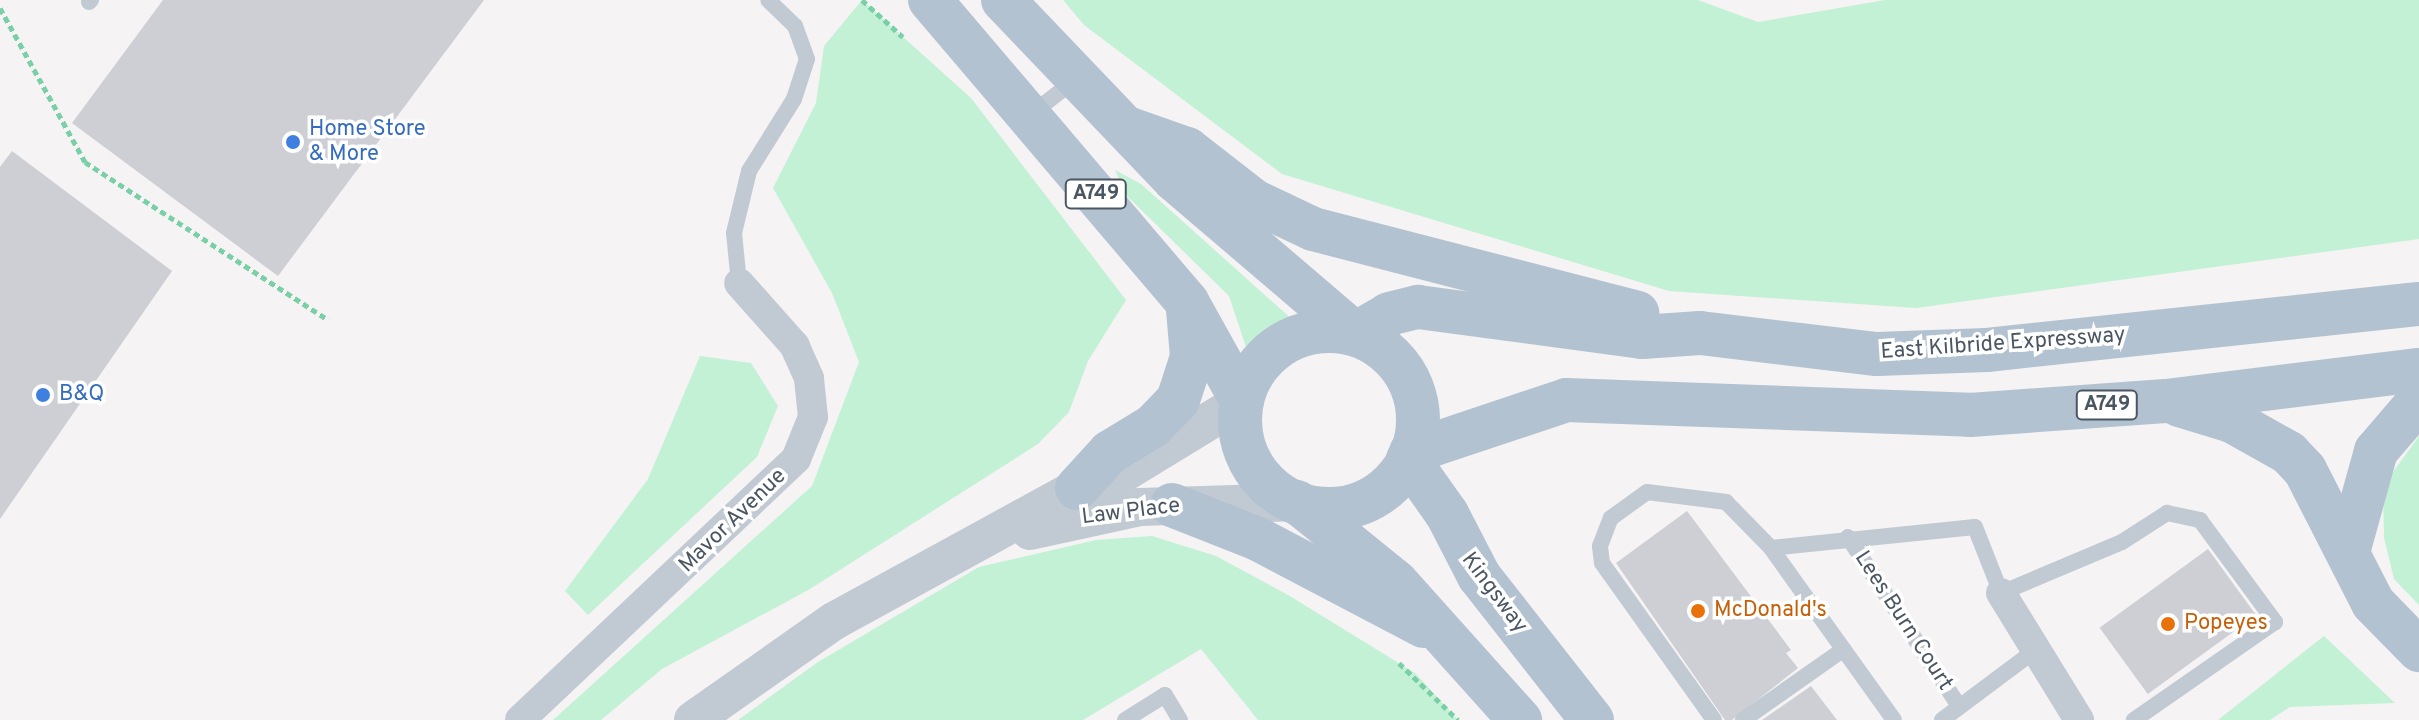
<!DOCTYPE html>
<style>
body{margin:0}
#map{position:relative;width:2419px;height:720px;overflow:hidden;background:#f5f3f3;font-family:Overpass,sans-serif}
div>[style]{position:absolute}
.green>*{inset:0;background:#c3f1d5}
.building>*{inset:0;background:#cdcfd5;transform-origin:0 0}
.path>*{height:5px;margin-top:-2.5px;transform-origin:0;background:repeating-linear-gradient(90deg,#7ad0a6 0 6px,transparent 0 10px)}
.service>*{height:16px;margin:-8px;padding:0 8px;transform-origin:8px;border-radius:8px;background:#c1cad2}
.minor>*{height:30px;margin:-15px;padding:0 15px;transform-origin:15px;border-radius:15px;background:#c1cad2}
.tertiary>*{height:38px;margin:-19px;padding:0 19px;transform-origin:19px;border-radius:19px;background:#c1cad2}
.primary>*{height:44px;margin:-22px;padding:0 22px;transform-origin:22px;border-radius:22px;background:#b3c2d1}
.primary>.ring{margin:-22px;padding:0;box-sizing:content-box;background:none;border:44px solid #b3c2d1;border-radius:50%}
.dots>*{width:22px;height:22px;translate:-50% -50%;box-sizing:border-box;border:4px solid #fff;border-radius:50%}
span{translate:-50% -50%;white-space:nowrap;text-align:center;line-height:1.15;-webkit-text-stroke:7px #fff;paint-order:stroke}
.shield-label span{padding:2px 6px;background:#fff;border:2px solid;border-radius:6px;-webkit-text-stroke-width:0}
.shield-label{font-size:20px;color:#4a5661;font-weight:700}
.shop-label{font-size:22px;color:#366cbe}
.left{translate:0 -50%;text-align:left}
.street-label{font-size:22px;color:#4a5661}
.food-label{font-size:22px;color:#c56008}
</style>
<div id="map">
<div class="green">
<div style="clip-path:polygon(862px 0,971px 98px,1126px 300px,1088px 361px,1069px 412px,1038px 444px,810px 589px,662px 669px,601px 720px,553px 720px,812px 486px,859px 362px,832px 293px,773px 188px,816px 103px,824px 46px)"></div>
<div style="clip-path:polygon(1063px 0,1698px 0,1758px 22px,1885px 0,2419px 0,2419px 239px,1916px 308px,1669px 291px,1282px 174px,1084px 25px)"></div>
<div style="clip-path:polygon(1115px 170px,1141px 184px,1295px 322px,1264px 331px,1247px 350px,1229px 296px,1128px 197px)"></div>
<div style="clip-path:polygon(700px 356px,751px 363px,778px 406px,757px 457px,588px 615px,565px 591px,648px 479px)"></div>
<div style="clip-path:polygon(2419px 436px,2419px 605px,2394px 579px,2384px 538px,2383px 486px)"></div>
<div style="clip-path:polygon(1152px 536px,1216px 556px,1288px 595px,1415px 673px,1458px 720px,1258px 720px,1201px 649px,1083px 720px,738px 720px,818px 662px,979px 567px,1096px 540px)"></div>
<div style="clip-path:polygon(2324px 636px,2395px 703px,2290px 707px,2270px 720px,2218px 720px)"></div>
</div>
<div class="building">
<div style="clip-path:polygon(163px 0,484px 0,278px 276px,72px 123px)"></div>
<div style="clip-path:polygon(12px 151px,172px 271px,0 519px,0 167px)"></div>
<div style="clip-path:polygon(1687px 511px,1791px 650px,1786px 653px,1798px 668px,1732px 720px,1725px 720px,1616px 563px)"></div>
<div style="left:2208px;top:549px;width:82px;height:134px;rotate:54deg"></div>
<div style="clip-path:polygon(1811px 686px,1837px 720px,1762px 720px)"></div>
</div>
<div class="path">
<div style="left:862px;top:0;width:55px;rotate:42.1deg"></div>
<div style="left:0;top:8px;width:176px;rotate:61.1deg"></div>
<div style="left:85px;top:162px;width:290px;rotate:33deg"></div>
<div style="left:1399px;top:663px;width:82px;rotate:44deg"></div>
</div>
<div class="service">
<div style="left:89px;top:2px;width:3px;rotate:-45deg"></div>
<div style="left:1030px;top:115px;width:57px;rotate:-37.9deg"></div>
<div style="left:739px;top:283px;width:50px;rotate:-95.7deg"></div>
<div style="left:734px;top:233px;width:64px;rotate:-76.4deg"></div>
<div style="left:749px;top:171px;width:85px;rotate:-58deg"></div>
<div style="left:794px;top:99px;width:42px;rotate:-72deg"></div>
<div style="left:807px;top:59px;width:35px;rotate:-110deg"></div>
<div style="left:795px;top:26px;width:37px;rotate:-136deg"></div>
<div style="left:1848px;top:537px;width:202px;rotate:56.7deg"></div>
<div style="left:1125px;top:720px;width:47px;rotate:-32deg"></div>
<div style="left:1165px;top:695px;width:29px;rotate:59deg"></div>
<div style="left:1714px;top:720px;width:193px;rotate:-125.5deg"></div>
<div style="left:1602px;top:563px;width:17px;rotate:-97deg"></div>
<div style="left:1600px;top:546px;width:30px;rotate:-69deg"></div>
<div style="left:1611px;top:518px;width:44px;rotate:-35.8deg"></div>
<div style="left:1647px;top:492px;width:80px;rotate:7.2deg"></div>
<div style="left:1726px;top:502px;width:64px;rotate:45.6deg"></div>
<div style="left:1743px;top:720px;width:123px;rotate:-35.1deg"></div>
<div style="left:1894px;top:720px;width:211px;rotate:-125.6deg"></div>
<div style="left:1771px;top:548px;width:205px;rotate:-5.9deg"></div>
<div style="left:1975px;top:527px;width:71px;rotate:68.5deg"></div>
<div style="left:2001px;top:593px;width:131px;rotate:-22.9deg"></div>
<div style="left:2122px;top:542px;width:54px;rotate:-32.8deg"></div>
<div style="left:2167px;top:513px;width:34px;rotate:12deg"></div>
<div style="left:2200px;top:520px;width:127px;rotate:53.7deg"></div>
<div style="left:2275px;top:622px;width:172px;rotate:145.2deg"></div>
<div style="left:1942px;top:720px;width:114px;rotate:-36.8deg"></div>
</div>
<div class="minor">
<div style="left:2001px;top:593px;width:149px;rotate:58.4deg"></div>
<div style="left:520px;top:720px;width:380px;rotate:-43.4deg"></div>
<div style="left:796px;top:459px;width:45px;rotate:-68deg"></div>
<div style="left:813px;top:417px;width:39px;rotate:-96deg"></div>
<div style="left:809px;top:378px;width:35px;rotate:-114deg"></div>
<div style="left:795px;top:346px;width:84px;rotate:-131.6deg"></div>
</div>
<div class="tertiary">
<div style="left:1030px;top:531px;width:113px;rotate:-12.3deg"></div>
<div style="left:1140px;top:507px;width:157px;rotate:-1.8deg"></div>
<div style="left:693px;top:720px;width:172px;rotate:-35.1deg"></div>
<div style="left:834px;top:621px;width:277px;rotate:-28.7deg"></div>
<div style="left:1077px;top:488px;width:44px;rotate:-15.9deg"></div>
<div style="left:1119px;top:476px;width:144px;rotate:-31.4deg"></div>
</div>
<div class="primary">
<div style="left:930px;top:0;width:397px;rotate:49.6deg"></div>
<div style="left:1187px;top:302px;width:113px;rotate:60.9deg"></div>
<div style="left:1003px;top:0;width:249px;rotate:46.3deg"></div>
<div style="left:1175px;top:180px;width:237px;rotate:40.5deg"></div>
<div style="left:1127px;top:128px;width:64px;rotate:19.3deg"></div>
<div style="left:1187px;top:149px;width:85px;rotate:37.8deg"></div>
<div style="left:1254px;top:201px;width:65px;rotate:25.4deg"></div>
<div style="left:1313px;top:229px;width:335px;rotate:14.5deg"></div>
<div class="ring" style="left:1240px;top:331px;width:134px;height:134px"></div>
<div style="left:1355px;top:334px;width:39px;rotate:-30deg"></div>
<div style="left:1389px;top:314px;width:30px;rotate:-14deg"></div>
<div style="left:1418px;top:307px;width:226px;rotate:7.6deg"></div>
<div style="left:1642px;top:337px;width:58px;rotate:-3.9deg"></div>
<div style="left:1700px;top:333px;width:178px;rotate:6.8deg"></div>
<div style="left:1877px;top:354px;width:110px;rotate:-2.1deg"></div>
<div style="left:1987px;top:350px;width:434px;rotate:-6.1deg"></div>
<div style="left:2179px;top:405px;width:55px;rotate:16.8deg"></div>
<div style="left:2232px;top:421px;width:65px;rotate:29.3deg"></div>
<div style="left:2289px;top:453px;width:23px;rotate:47deg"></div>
<div style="left:2305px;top:470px;width:149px;rotate:62.9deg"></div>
<div style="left:2373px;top:603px;width:66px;rotate:45.6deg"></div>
<div style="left:1411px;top:452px;width:163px;rotate:-18.5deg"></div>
<div style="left:1566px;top:400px;width:404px;rotate:2.1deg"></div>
<div style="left:1970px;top:415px;width:196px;rotate:-4.1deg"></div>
<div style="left:2166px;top:401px;width:255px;rotate:-7deg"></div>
<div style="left:1408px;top:459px;width:67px;rotate:54.7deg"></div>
<div style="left:1447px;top:514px;width:70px;rotate:62.7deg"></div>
<div style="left:1479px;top:576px;width:183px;rotate:51.9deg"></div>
<div style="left:1077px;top:488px;width:49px;rotate:-47.5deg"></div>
<div style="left:1110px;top:452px;width:50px;rotate:-31.2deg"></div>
<div style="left:1153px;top:426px;width:36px;rotate:-46deg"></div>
<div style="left:1178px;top:400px;width:45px;rotate:-72deg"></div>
<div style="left:1192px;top:357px;width:48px;rotate:-94.8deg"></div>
<div style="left:1297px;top:502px;width:127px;rotate:38.9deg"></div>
<div style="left:1396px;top:582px;width:186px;rotate:48.1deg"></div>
<div style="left:1172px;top:505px;width:92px;rotate:21.6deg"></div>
<div style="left:1258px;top:539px;width:187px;rotate:27.7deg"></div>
<div style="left:2348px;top:552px;width:105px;rotate:-74.5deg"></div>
<div style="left:2376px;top:451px;width:66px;rotate:-49.3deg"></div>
</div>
<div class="dots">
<div style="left:293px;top:142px;background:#3f7fe0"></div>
<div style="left:43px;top:395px;background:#3f7fe0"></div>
<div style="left:1698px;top:611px;background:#e8710a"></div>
<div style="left:2168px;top:624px;background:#e8710a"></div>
</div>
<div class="shield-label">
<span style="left:1096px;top:194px">A749</span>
<span style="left:2107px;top:405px">A749</span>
</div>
<div class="shop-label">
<span class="left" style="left:309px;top:142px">Home Store<br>&amp; More</span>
<span class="left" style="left:59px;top:395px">B&amp;Q</span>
</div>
<div class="street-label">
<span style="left:2003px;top:344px;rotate:-4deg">East Kilbride Expressway</span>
<span style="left:1131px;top:512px;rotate:-7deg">Law Place</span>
<span style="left:733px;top:521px;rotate:-44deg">Mavor Avenue</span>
<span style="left:1494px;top:593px;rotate:53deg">Kingsway</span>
<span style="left:1903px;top:621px;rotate:57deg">Lees Burn Court</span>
</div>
<div class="food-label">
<span class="left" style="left:1714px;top:611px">McDonald's</span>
<span class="left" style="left:2184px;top:624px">Popeyes</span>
</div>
</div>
